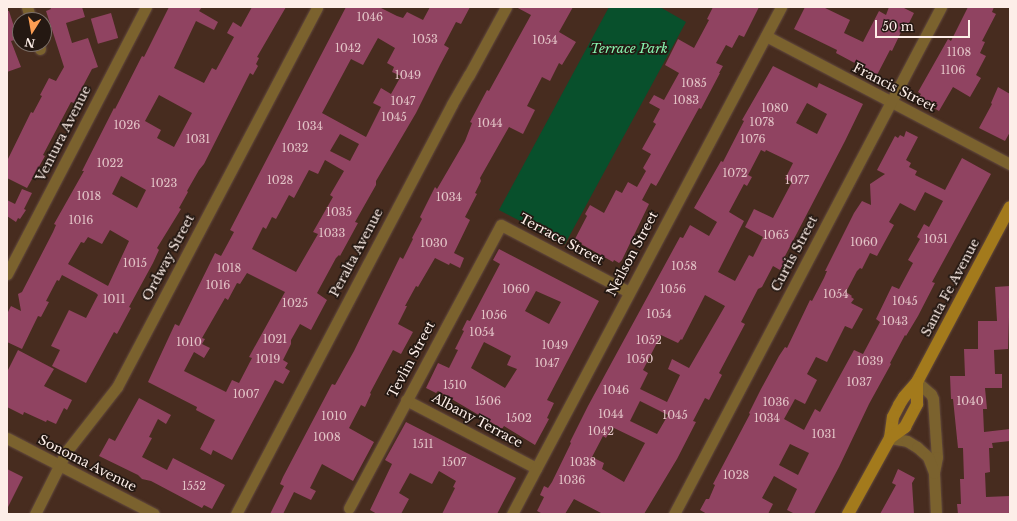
<!DOCTYPE html>
<style>
body{margin:0}
#map{position:relative;width:1017px;height:521px;overflow:hidden;background:#472c1f;font-family:"Libre Baskerville",serif}
div>[style]{position:absolute}
.green>*{inset:0;background:#08502c}
.building>*{inset:0;background:#904361;transform-origin:0 0}
.roads{filter:drop-shadow(0 0 1px #644b3f) drop-shadow(0 0 1px #644b3f)}
.street>*{height:11px;margin:-5.5px;padding:0 5.5px;transform-origin:5.5px;border-radius:5.5px;background:#7b622e}
.secondary>*{height:12px;margin:-6px;padding:0 6px;transform-origin:6px;border-radius:6px;background:#a37a1c}
span{translate:-50% -50%;white-space:nowrap;text-align:center;line-height:1.15;-webkit-text-stroke:3.5px #241812;paint-order:stroke}
.number-label{font-size:11px;color:#e2c3c6}
.number-label span{-webkit-text-stroke-width:0}
.park-label{font-size:13px;color:#87f4af;font-style:italic}
.street-label{font-size:13px;color:#fdeee8}
.frame{position:absolute;inset:0;border:8px solid #fdeee8;pointer-events:none}
.north{position:absolute;left:12px;top:12px;width:40px;height:40px;box-sizing:border-box;background:#241812;border:1px solid #7b6e68;border-radius:50%;rotate:191deg;font-size:11px;font-weight:700;line-height:16px;text-align:center;color:#fdeee8}
.north::after{content:'';display:block;margin:auto;width:14px;height:18px;background:#fc9d53;clip-path:polygon(50% 0,100% 100%,50% 72%,0 100%)}
.scale{position:absolute;left:875px;top:20px;width:95px;height:18px;box-sizing:border-box;border:2px solid #fdeee8;border-top:0;padding-left:5px;font-size:12px;line-height:14px;white-space:nowrap;color:#fdeee8;-webkit-text-stroke:3px #241812;paint-order:stroke}
</style>
<div id="map">
<div class="green">
<div style="clip-path:polygon(609px 7px,660px 7px,686px 22px,565px 244px,499px 210px)"></div>
</div>
<div class="building">
<div style="clip-path:polygon(50px 7px,82px 7px,85px 17px,66px 23px,72px 43px,88px 38px,98px 67px,92px 69px,74px 103px,71px 102px,43px 155px,45px 156px,27px 188px,7px 178px,7px 161px,31px 112px,33px 113px,42px 96px,40px 95px,49px 78px,56px 81px,64px 67px,46px 11px,51px 9px)"></div>
<div style="clip-path:polygon(evenodd,169px 7px,202px 7px,199px 11px,218px 22px,214px 30px,196px 21px,174px 68px,204px 83px,212px 68px,216px 70px,234px 37px,227px 33px,233px 22px,241px 27px,252px 7px,286px 7px,257px 57px,259px 58px,256px 64px,258px 66px,253px 75px,250px 73px,204px 164px,199px 170px,187px 191px,188px 192px,179px 208px,181px 209px,157px 248px,159px 250px,153px 263px,129px 307px,131px 308px,117px 334px,114px 332px,86px 383px,52px 366px,60px 350px,51px 346px,69px 310px,86px 318px,98px 295px,96px 293px,62px 275px,59px 281px,57px 280px,46px 301px,49px 302px,41px 317px,38px 316px,22px 349px,7px 342px,7px 314px,11px 306px,21px 311px,18px 294px,22px 292px,53px 232px,56px 225px,54px 224px,80px 178px,84px 171px,82px 171px,114px 108px,115px 109px,142px 56px,144px 57px,169px 7px,159px 95px,192px 113px,174px 147px,157px 138px,161px 130px,145px 121px,159px 95px,169px 7px,121px 176px,146px 190px,137px 208px,112px 194px,121px 176px,169px 7px,110px 230px,129px 241px,108px 286px,68px 264px,81px 242px,84px 243px,88px 237px,102px 244px,110px 230px)"></div>
<div style="clip-path:polygon(evenodd,346px 7px,379px 7px,397px 16px,403px 18px,407px 12px,423px 20px,430px 7px,470px 7px,461px 24px,456px 22px,444px 45px,449px 48px,440px 65px,416px 113px,376px 181px,376px 185px,355px 222px,358px 223px,340px 256px,339px 255px,336px 258px,317px 293px,327px 300px,311px 330px,300px 324px,291px 340px,291px 344px,283px 360px,288px 363px,285px 368px,290px 371px,283px 384px,275px 380px,232px 460px,213px 450px,211px 455px,200px 449px,215px 420px,196px 410px,197px 407px,148px 382px,175px 324px,179px 326px,215px 253px,221px 256px,234px 232px,230px 230px,346px 7px,378px 38px,395px 48px,387px 63px,394px 67px,392px 72px,401px 76px,391px 94px,381px 88px,373px 103px,381px 107px,366px 137px,322px 113px,351px 59px,363px 65px,378px 38px,346px 7px,340px 134px,359px 144px,350px 161px,330px 151px,340px 134px,346px 7px,325px 160px,344px 171px,330px 195px,333px 197px,313px 232px,318px 234px,296px 272px,252px 249px,263px 227px,266px 229px,272px 217px,276px 219px,289px 195px,294px 198px,309px 170px,318px 174px,325px 160px,346px 7px,247px 273px,285px 292px,249px 357px,252px 358px,239px 383px,232px 380px,226px 392px,184px 371px,194px 352px,204px 358px,210px 348px,202px 344px,205px 339px,202px 338px,225px 298px,228px 300px,237px 283px,240px 284px,247px 273px)"></div>
<div style="clip-path:polygon(516px 7px,573px 7px,559px 32px,576px 42px,562px 65px,559px 63px,550px 81px,542px 77px,527px 106px,535px 110px,523px 134px,509px 127px,480px 178px,481px 181px,475px 193px,477px 194px,465px 217px,470px 220px,454px 253px,464px 258px,460px 268px,450px 263px,449px 265px,435px 258px,418px 287px,416px 286px,405px 306px,407px 306px,398px 324px,413px 332px,401px 354px,393px 350px,370px 393px,371px 394px,365px 407px,361px 405px,349px 428px,374px 442px,353px 481px,322px 464px,310px 488px,316px 491px,311px 500px,294px 492px,283px 514px,270px 514px,284px 486px,280px 484px,283px 477px,332px 384px,335px 385px,354px 351px,400px 257px,403px 259px,413px 239px,412px 238px,422px 219px,420px 217px,435px 187px,437px 189px,465px 141px,472px 123px,470px 122px,487px 90px,489px 91px,531px 15px)"></div>
<div style="clip-path:polygon(713px 7px,759px 7px,744px 37px,739px 35px,732px 48px,726px 45px,716px 63px,723px 66px,719px 73px,720px 73px,701px 109px,699px 108px,659px 181px,656px 186px,651px 183px,642px 200px,649px 204px,622px 260px,619px 263px,614px 260px,613px 262px,581px 244px,582px 243px,575px 239px,587px 216px,585px 214px,590px 205px,604px 213px,616px 190px,622px 193px,628px 182px,637px 187px,646px 171px,643px 168px,651px 154px,642px 149px,656px 124px,653px 122px,660px 109px,649px 103px,654px 95px,664px 100px,679px 73px,665px 65px,678px 39px,694px 48px,709px 20px,707px 19px)"></div>
<div style="clip-path:polygon(805px 7px,823px 7px,850px 20px,844px 33px,863px 42px,879px 11px,886px 15px,889px 7px,902px 7px,914px 13px,907px 27px,904px 26px,892px 51px,890px 50px,877px 75px,836px 53px,837px 50px,794px 29px)"></div>
<div style="clip-path:polygon(968px 7px,994px 7px,992px 12px,996px 14px,982px 41px,985px 42px,980px 53px,986px 56px,976px 75px,981px 78px,970px 97px,953px 87px,939px 111px,918px 99px,921px 94px,918px 92px,948px 39px,951px 41px)"></div>
<div style="clip-path:polygon(7px 11px,9px 11px,18px 39px,11px 41px,21px 67px,7px 72px)"></div>
<div style="left:111px;top:13px;width:26px;height:21px;rotate:74deg"></div>
<div style="clip-path:polygon(evenodd,773px 66px,817px 88px,819px 83px,863px 104px,845px 141px,784px 258px,786px 259px,780px 270px,773px 266px,762px 287px,758px 289px,741px 322px,745px 324px,719px 373px,722px 375px,709px 400px,705px 398px,693px 421px,696px 422px,677px 459px,644px 514px,603px 514px,574px 499px,565px 514px,543px 514px,537px 511px,544px 497px,540px 495px,544px 486px,548px 488px,552px 482px,571px 443px,570px 442px,588px 406px,680px 237px,683px 238px,690px 225px,709px 236px,717px 222px,694px 208px,721px 161px,723px 162px,725px 158px,744px 121px,742px 120px,773px 66px,807px 103px,827px 114px,817px 134px,796px 123px,807px 103px,773px 66px,761px 150px,765px 152px,766px 150px,793px 163px,785px 179px,792px 182px,773px 218px,754px 209px,745px 227px,763px 237px,753px 257px,749px 255px,735px 281px,718px 272px,744px 221px,729px 212px,744px 184px,747px 186px,752px 177px,748px 175px,761px 150px,773px 66px,705px 295px,725px 306px,689px 368px,672px 359px,668px 369px,680px 375px,667px 402px,640px 389px,648px 373px,643px 370px,661px 335px,678px 343px,681px 339px,682px 340px,705px 295px,773px 66px,640px 401px,668px 415px,657px 434px,630px 421px,640px 401px,773px 66px,612px 427px,645px 443px,624px 482px,602px 469px,604px 463px,592px 457px,603px 436px,606px 438px,612px 427px)"></div>
<div style="clip-path:polygon(998px 87px,1010px 94px,1010px 132px,1005px 141px,979px 128px,992px 104px,991px 103px)"></div>
<div style="clip-path:polygon(evenodd,906px 131px,918px 137px,906px 160px,911px 163px,909px 167px,917px 171px,915px 175px,945px 190px,962px 158px,991px 174px,932px 282px,935px 283px,918px 316px,906px 336px,905px 335px,890px 363px,891px 364px,869px 404px,839px 467px,814px 514px,795px 514px,787px 510px,797px 489px,774px 476px,762px 498px,773px 504px,768px 514px,707px 514px,700px 510px,706px 499px,709px 499px,715px 485px,713px 484px,750px 414px,749px 413px,761px 389px,779px 356px,785px 347px,787px 348px,810px 300px,812px 301px,824px 278px,827px 271px,825px 271px,854px 213px,862px 201px,871px 205px,870px 184px,885px 174px,877px 170px,895px 136px,898px 138px,900px 135px,904px 137px,906px 131px,925px 192px,943px 201px,929px 227px,924px 224px,917px 237px,920px 239px,908px 260px,913px 263px,899px 289px,892px 286px,876px 319px,880px 322px,863px 354px,854px 350px,820px 412px,815px 409px,804px 430px,784px 419px,795px 399px,805px 404px,817px 380px,807px 374px,816px 357px,827px 362px,845px 326px,852px 329px,863px 309px,851px 303px,854px 299px,851px 297px,852px 296px,846px 292px,857px 271px,860px 268px,862px 269px,870px 253px,877px 256px,894px 225px,889px 222px,900px 203px,915px 211px,925px 192px,906px 131px,790px 444px,809px 453px,798px 475px,779px 465px,790px 444px)"></div>
<div style="clip-path:polygon(22px 189px,32px 193px,24px 209px,26px 210px,20px 219px,18px 218px,16px 222px,7px 216px,7px 200px,15px 204px)"></div>
<div style="clip-path:polygon(evenodd,499px 249px,599px 301px,547px 400px,554px 403px,547px 418px,549px 419px,535px 445px,504px 426px,502px 429px,494px 424px,438px 391px,436px 393px,426px 388px,438px 363px,449px 368px,458px 350px,455px 349px,464px 331px,462px 330px,467px 320px,470px 321px,500px 264px,493px 260px,499px 249px,536px 291px,561px 302px,549px 324px,525px 311px,536px 291px,499px 249px,484px 342px,511px 356px,507px 365px,517px 369px,505px 388px,471px 368px,484px 342px)"></div>
<div style="clip-path:polygon(1010px 286px,1008px 349px,994px 350px,995px 374px,1002px 374px,1002px 388px,985px 388px,987px 409px,983px 409px,984px 432px,1010px 429px,1010px 441px,992px 443px,993px 448px,989px 448px,990px 472px,985px 473px,986px 497px,1010px 496px,1010px 513px,958px 514px,957px 504px,961px 504px,960px 479px,964px 479px,963px 448px,958px 448px,953px 399px,951px 399px,950px 376px,965px 376px,964px 349px,978px 349px,978px 321px,997px 321px,995px 287px)"></div>
<div style="clip-path:polygon(18px 350px,54px 369px,44px 386px,72px 400px,67px 410px,64px 408px,56px 424px,47px 420px,46px 422px,24px 412px,23px 415px,7px 407px,7px 372px)"></div>
<div style="clip-path:polygon(139px 398px,171px 415px,166px 424px,158px 419px,149px 437px,152px 438px,142px 457px,167px 470px,173px 458px,225px 485px,212px 509px,204px 505px,202px 508px,151px 481px,142px 479px,138px 475px,99px 456px,109px 438px,115px 441px)"></div>
<div style="clip-path:polygon(406px 422px,516px 478px,497px 514px,442px 514px,455px 488px,453px 487px,456px 481px,439px 471px,432px 484px,410px 473px,399px 493px,409px 499px,401px 514px,377px 514px,370px 510px,392px 464px,385px 460px)"></div>
<div style="clip-path:polygon(7px 469px,23px 477px,7px 509px)"></div>
<div style="clip-path:polygon(898px 469px,915px 478px,912px 483px,914px 514px,880px 514px,896px 485px,892px 483px)"></div>
</div>
<div class="roads">
<div class="street">
<div style="left:27px;top:7px;width:14px;rotate:73deg"></div>
<div style="left:766px;top:36px;width:276px;rotate:27.7deg"></div>
<div style="left:39px;top:44px;width:5px;rotate:79deg"></div>
<div style="left:7px;top:274px;width:301px;rotate:-62.5deg"></div>
<div style="left:917px;top:382px;width:18px;rotate:41deg"></div>
<div style="left:931px;top:394px;width:5px;rotate:68deg"></div>
<div style="left:933px;top:399px;width:58px;rotate:86.1deg"></div>
<div style="left:937px;top:457px;width:16px;rotate:101deg"></div>
<div style="left:934px;top:473px;width:41px;rotate:87.2deg"></div>
<div style="left:406px;top:400px;width:147px;rotate:27.6deg"></div>
<div style="left:7px;top:438px;width:165px;rotate:27.3deg"></div>
<div style="left:890px;top:438px;width:17px;rotate:10deg"></div>
<div style="left:907px;top:441px;width:12px;rotate:31deg"></div>
<div style="left:917px;top:447px;width:15px;rotate:42deg"></div>
<div style="left:928px;top:457px;width:17px;rotate:69deg"></div>
<div style="left:349px;top:508px;width:321px;rotate:-61.8deg"></div>
<div style="left:501px;top:225px;width:144px;rotate:27.6deg"></div>
<div style="left:35px;top:514px;width:69px;rotate:-63.4deg"></div>
<div style="left:66px;top:452px;width:83px;rotate:-51.9deg"></div>
<div style="left:117px;top:387px;width:429px;rotate:-62.2deg"></div>
<div style="left:236px;top:514px;width:463px;rotate:-62.2deg"></div>
<div style="left:452px;top:104px;width:34px;rotate:-60deg"></div>
<div style="left:469px;top:75px;width:77px;rotate:-61.4deg"></div>
<div style="left:512px;top:514px;width:574px;rotate:-62.05deg"></div>
<div style="left:674px;top:514px;width:573px;rotate:-62.23deg"></div>
</div>
<div class="secondary">
<div style="left:890px;top:438px;width:21px;rotate:-82deg"></div>
<div style="left:893px;top:417px;width:13px;rotate:-63deg"></div>
<div style="left:899px;top:405px;width:9px;rotate:-58deg"></div>
<div style="left:904px;top:397px;width:20px;rotate:-49deg"></div>
<div style="left:917px;top:382px;width:198px;rotate:-62deg"></div>
<div style="left:848px;top:514px;width:87px;rotate:-61.1deg"></div>
<div style="left:890px;top:438px;width:19px;rotate:-36deg"></div>
<div style="left:905px;top:427px;width:26px;rotate:-62deg"></div>
<div style="left:917px;top:404px;width:22px;rotate:-90deg"></div>
</div>
</div>
<div class="number-label">
<span style="left:370px;top:17px">1046</span>
<span style="left:425px;top:39px">1053</span>
<span style="left:545px;top:40px">1054</span>
<span style="left:348px;top:48px">1042</span>
<span style="left:959px;top:52px">1108</span>
<span style="left:953px;top:70px">1106</span>
<span style="left:408px;top:75px">1049</span>
<span style="left:694px;top:83px">1085</span>
<span style="left:686px;top:100px">1083</span>
<span style="left:403px;top:101px">1047</span>
<span style="left:775px;top:108px">1080</span>
<span style="left:394px;top:117px">1045</span>
<span style="left:762px;top:122px">1078</span>
<span style="left:490px;top:123px">1044</span>
<span style="left:127px;top:125px">1026</span>
<span style="left:310px;top:126px">1034</span>
<span style="left:198px;top:139px">1031</span>
<span style="left:753px;top:139px">1076</span>
<span style="left:295px;top:148px">1032</span>
<span style="left:110px;top:163px">1022</span>
<span style="left:735px;top:173px">1072</span>
<span style="left:280px;top:180px">1028</span>
<span style="left:797px;top:180px">1077</span>
<span style="left:164px;top:183px">1023</span>
<span style="left:89px;top:196px">1018</span>
<span style="left:449px;top:197px">1034</span>
<span style="left:339px;top:212px">1035</span>
<span style="left:81px;top:220px">1016</span>
<span style="left:332px;top:233px">1033</span>
<span style="left:776px;top:235px">1065</span>
<span style="left:936px;top:239px">1051</span>
<span style="left:864px;top:242px">1060</span>
<span style="left:434px;top:243px">1030</span>
<span style="left:135px;top:263px">1015</span>
<span style="left:684px;top:266px">1058</span>
<span style="left:229px;top:268px">1018</span>
<span style="left:218px;top:285px">1016</span>
<span style="left:516px;top:289px">1060</span>
<span style="left:673px;top:289px">1056</span>
<span style="left:836px;top:294px">1054</span>
<span style="left:114px;top:299px">1011</span>
<span style="left:905px;top:301px">1045</span>
<span style="left:295px;top:303px">1025</span>
<span style="left:659px;top:314px">1054</span>
<span style="left:494px;top:315px">1056</span>
<span style="left:895px;top:321px">1043</span>
<span style="left:482px;top:332px">1054</span>
<span style="left:275px;top:339px">1021</span>
<span style="left:649px;top:340px">1052</span>
<span style="left:189px;top:342px">1010</span>
<span style="left:555px;top:345px">1049</span>
<span style="left:268px;top:359px">1019</span>
<span style="left:640px;top:359px">1050</span>
<span style="left:870px;top:361px">1039</span>
<span style="left:547px;top:363px">1047</span>
<span style="left:859px;top:382px">1037</span>
<span style="left:455px;top:385px">1510</span>
<span style="left:616px;top:390px">1046</span>
<span style="left:246px;top:394px">1007</span>
<span style="left:488px;top:401px">1506</span>
<span style="left:970px;top:401px">1040</span>
<span style="left:776px;top:402px">1036</span>
<span style="left:611px;top:414px">1044</span>
<span style="left:675px;top:415px">1045</span>
<span style="left:334px;top:416px">1010</span>
<span style="left:519px;top:418px">1502</span>
<span style="left:767px;top:418px">1034</span>
<span style="left:601px;top:431px">1042</span>
<span style="left:824px;top:434px">1031</span>
<span style="left:327px;top:437px">1008</span>
<span style="left:423px;top:444px">1511</span>
<span style="left:454px;top:462px">1507</span>
<span style="left:583px;top:462px">1038</span>
<span style="left:736px;top:475px">1028</span>
<span style="left:572px;top:480px">1036</span>
<span style="left:194px;top:486px">1552</span>
</div>
<div class="park-label">
<span style="left:629px;top:49px">Terrace Park</span>
</div>
<div class="street-label">
<span style="left:894px;top:88px;rotate:27deg">Francis Street</span>
<span style="left:64px;top:134px;rotate:-63deg">Ventura Avenue</span>
<span style="left:561px;top:240px;rotate:28deg">Terrace Street</span>
<span style="left:357px;top:253px;rotate:-62deg">Peralta Avenue</span>
<span style="left:633px;top:254px;rotate:-62deg">Neilson Street</span>
<span style="left:795px;top:254px;rotate:-62deg">Curtis Street</span>
<span style="left:169px;top:258px;rotate:-62deg">Ordway Street</span>
<span style="left:951px;top:288px;rotate:-62deg">Santa Fe Avenue</span>
<span style="left:412px;top:360px;rotate:-62deg">Tevlin Street</span>
<span style="left:477px;top:421px;rotate:28deg">Albany Terrace</span>
<span style="left:87px;top:464px;rotate:27deg">Sonoma Avenue</span>
</div>
<div class="frame"></div>
<div class="north">N</div>
<div class="scale">50 m</div>
</div>
